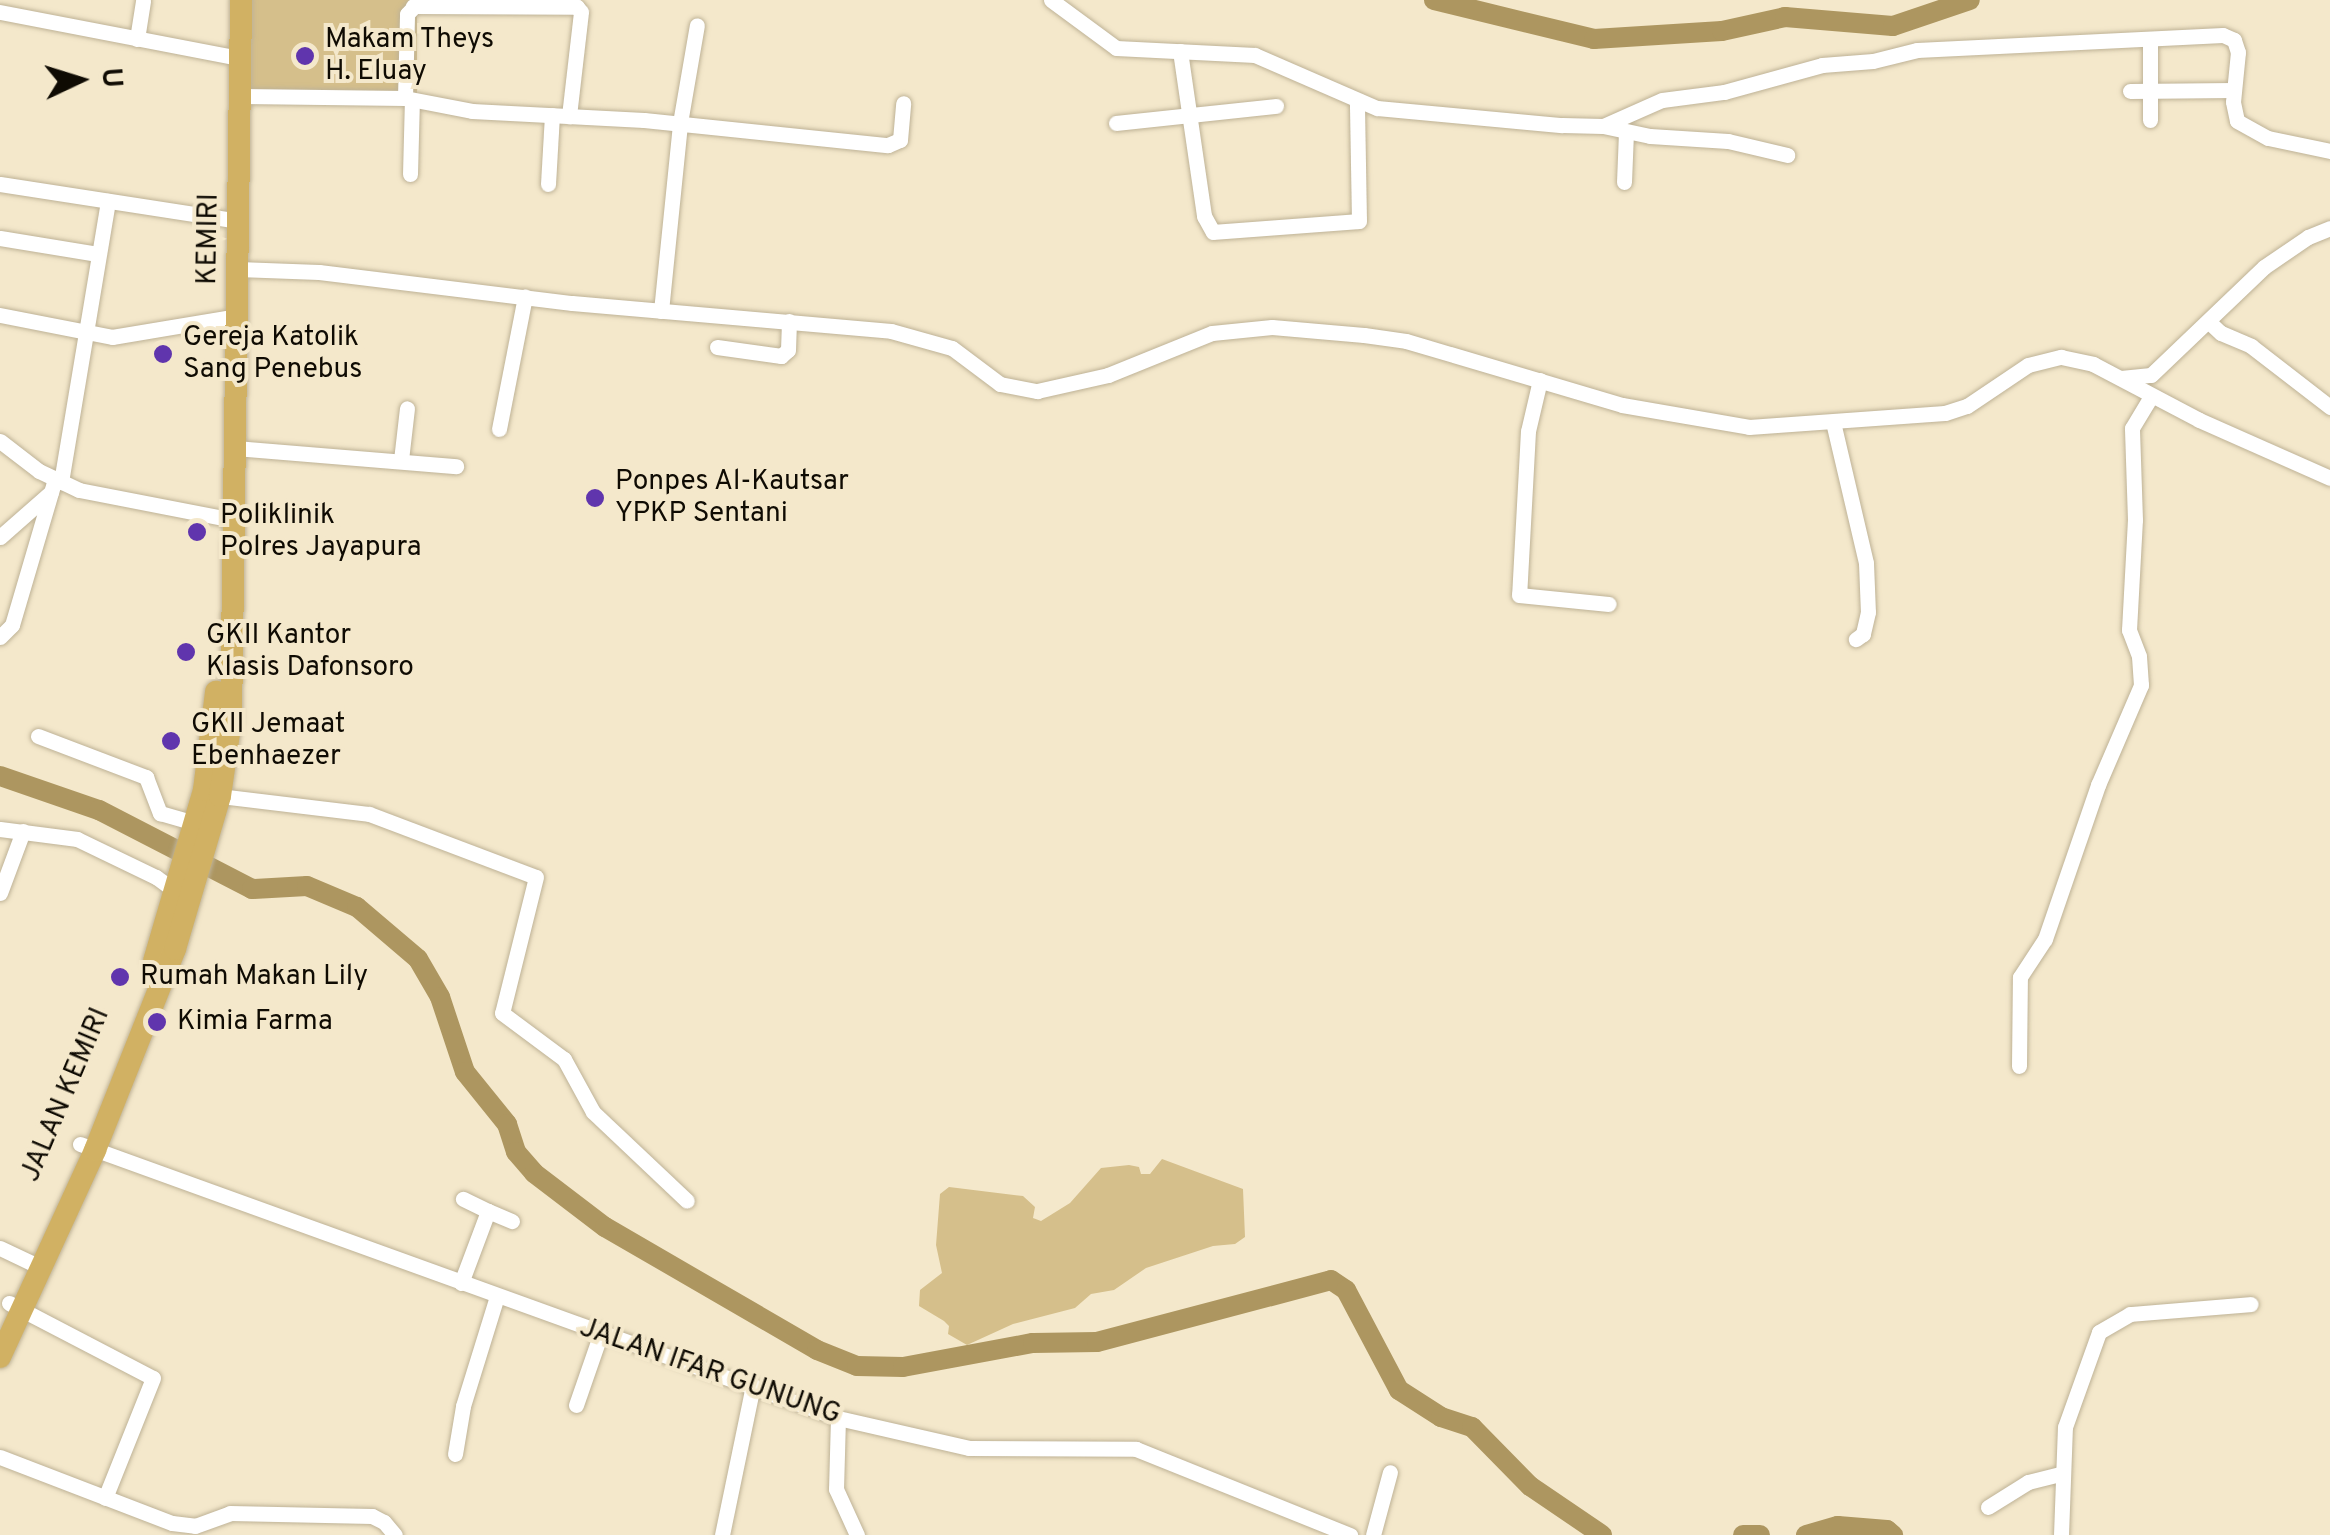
<!DOCTYPE html>
<style>
body{margin:0}
#map{position:relative;width:2330px;height:1535px;overflow:hidden;background:#f4e8cb;font-family:Overpass,sans-serif}
div>[style]{position:absolute}
.green>*{inset:0;background:#d5bf8b;transform-origin:0 0}
.river>*{height:20px;margin:-10px;padding:0 10px;transform-origin:10px;border-radius:10px;background:#ad9660}
.roads{filter:drop-shadow(0 0 2px #beb296) drop-shadow(0 0 2px #beb296)}
.minor>*{height:15px;margin:-7.5px;padding:0 7.5px;transform-origin:7.5px;border-radius:7.5px;background:#fff}
.highway>*{height:22px;margin:-11px;padding:0 11px;transform-origin:11px;border-radius:11px;background:#d1b163}
.dots>*{width:28px;height:28px;translate:-50% -50%;box-sizing:border-box;border:5px solid #f4e8cb;border-radius:50%}
span{translate:-50% -50%;white-space:nowrap;text-align:center;line-height:1.15;-webkit-text-stroke:8px #f4e8cb;paint-order:stroke}
.poi-label{font-size:28px;color:#0f0b03}
.left{translate:0 -50%;text-align:left}
.street-label{font-size:28px;color:#0f0b03}
.north{position:absolute;left:30px;top:30px;width:100px;height:100px;-webkit-text-stroke:8px #f4e8cb;paint-order:stroke;rotate:86deg;font-size:28px;font-weight:700;line-height:40px;text-align:center;color:#0f0b03}
.north::after{content:'';display:block;margin:auto;width:35px;height:45px;background:#0f0b03;clip-path:polygon(50% 0,100% 100%,50% 72%,0 100%)}
</style>
<div id="map">
<div class="green">
<div style="left:250px;top:0;width:167px;height:93px"></div>
<div style="clip-path:polygon(1162px 1159px,1243px 1189px,1245px 1237px,1235px 1244px,1213px 1246px,1146px 1268px,1114px 1290px,1091px 1294px,1075px 1308px,1013px 1324px,967px 1345px,948px 1334px,949px 1326px,944px 1321px,919px 1306px,920px 1290px,942px 1273px,936px 1245px,940px 1194px,949px 1187px,1023px 1196px,1035px 1207px,1033px 1218px,1041px 1221px,1070px 1203px,1101px 1168px,1129px 1165px,1139px 1167px,1141px 1174px,1150px 1174px)"></div>
</div>
<div class="river">
<div style="left:1434px;top:0;width:165px;rotate:13.7deg"></div>
<div style="left:1594px;top:39px;width:128px;rotate:-3.6deg"></div>
<div style="left:1722px;top:31px;width:65px;rotate:-12.5deg"></div>
<div style="left:1785px;top:17px;width:108px;rotate:4.8deg"></div>
<div style="left:1893px;top:26px;width:81px;rotate:-18.7deg"></div>
<div style="left:0;top:776px;width:105px;rotate:19deg"></div>
<div style="left:99px;top:810px;width:172px;rotate:27.3deg"></div>
<div style="left:252px;top:889px;width:55px;rotate:-3.1deg"></div>
<div style="left:307px;top:886px;width:54px;rotate:22.8deg"></div>
<div style="left:357px;top:907px;width:80px;rotate:40.4deg"></div>
<div style="left:418px;top:959px;width:44px;rotate:59.9deg"></div>
<div style="left:440px;top:997px;width:79px;rotate:71.6deg"></div>
<div style="left:465px;top:1072px;width:67px;rotate:51.1deg"></div>
<div style="left:507px;top:1124px;width:29px;rotate:72deg"></div>
<div style="left:516px;top:1152px;width:28px;rotate:49deg"></div>
<div style="left:534px;top:1173px;width:89px;rotate:37.3deg"></div>
<div style="left:605px;top:1227px;width:245px;rotate:30.1deg"></div>
<div style="left:817px;top:1350px;width:43px;rotate:21.8deg"></div>
<div style="left:857px;top:1366px;width:46px;rotate:1.2deg"></div>
<div style="left:903px;top:1367px;width:132px;rotate:-10.5deg"></div>
<div style="left:1033px;top:1343px;width:64px;rotate:-0.9deg"></div>
<div style="left:1097px;top:1342px;width:242px;rotate:-14.8deg"></div>
<div style="left:1331px;top:1280px;width:18px;rotate:34deg"></div>
<div style="left:1346px;top:1290px;width:113px;rotate:62.1deg"></div>
<div style="left:1399px;top:1390px;width:50px;rotate:32.7deg"></div>
<div style="left:1441px;top:1417px;width:33px;rotate:18deg"></div>
<div style="left:1472px;top:1427px;width:83px;rotate:45.5deg"></div>
<div style="left:1530px;top:1486px;width:87px;rotate:34.2deg"></div>
<div style="left:1743px;top:1535px;width:17px"></div>
<div style="left:1806px;top:1535px;width:33px;rotate:-16deg"></div>
<div style="left:1838px;top:1526px;width:49px;rotate:4.7deg"></div>
<div style="left:1887px;top:1530px;width:8px;rotate:40deg"></div>
</div>
<div class="roads">
<div class="minor">
<div style="left:1051px;top:0;width:81px;rotate:36.4deg"></div>
<div style="left:1116px;top:48px;width:139px;rotate:2.9deg"></div>
<div style="left:1255px;top:55px;width:133px;rotate:23.5deg"></div>
<div style="left:1377px;top:108px;width:186px;rotate:5.3deg"></div>
<div style="left:1562px;top:125px;width:41px;rotate:1.4deg"></div>
<div style="left:1603px;top:126px;width:64px;rotate:-23.8deg"></div>
<div style="left:1662px;top:100px;width:63px;rotate:-7.4deg"></div>
<div style="left:1724px;top:92px;width:102px;rotate:-15.4deg"></div>
<div style="left:1822px;top:65px;width:51px;rotate:-4.5deg"></div>
<div style="left:1873px;top:61px;width:45px;rotate:-14deg"></div>
<div style="left:1917px;top:50px;width:306px;rotate:-2.8deg"></div>
<div style="left:2223px;top:35px;width:12px;rotate:24deg"></div>
<div style="left:2234px;top:40px;width:13px;rotate:72deg"></div>
<div style="left:2238px;top:52px;width:50px;rotate:95.7deg"></div>
<div style="left:2233px;top:102px;width:19px;rotate:78deg"></div>
<div style="left:2237px;top:121px;width:35px;rotate:29deg"></div>
<div style="left:2268px;top:138px;width:63px;rotate:11.8deg"></div>
<div style="left:413px;top:6px;width:164px;rotate:0.3deg"></div>
<div style="left:577px;top:7px;width:6px;rotate:51deg"></div>
<div style="left:581px;top:12px;width:105px;rotate:96.6deg"></div>
<div style="left:0;top:12px;width:244px;rotate:10.9deg"></div>
<div style="left:137px;top:39px;width:39px;rotate:-81deg"></div>
<div style="left:2150px;top:39px;width:81px;rotate:90deg"></div>
<div style="left:1180px;top:51px;width:167px;rotate:81.7deg"></div>
<div style="left:1204px;top:216px;width:18px;rotate:61deg"></div>
<div style="left:1213px;top:232px;width:146px;rotate:-4.3deg"></div>
<div style="left:1359px;top:221px;width:120px;rotate:-91deg"></div>
<div style="left:2130px;top:91px;width:104px;rotate:-0.6deg"></div>
<div style="left:241px;top:96px;width:164px;rotate:0.7deg"></div>
<div style="left:405px;top:98px;width:68px;rotate:11deg"></div>
<div style="left:472px;top:111px;width:172px;rotate:3deg"></div>
<div style="left:644px;top:120px;width:245px;rotate:5.9deg"></div>
<div style="left:888px;top:145px;width:13px;rotate:-23deg"></div>
<div style="left:900px;top:140px;width:37px;rotate:-85deg"></div>
<div style="left:405px;top:98px;width:84px;rotate:-88.6deg"></div>
<div style="left:407px;top:14px;width:16px;rotate:-47deg"></div>
<div style="left:1116px;top:123px;width:161px;rotate:-6.1deg"></div>
<div style="left:1603px;top:126px;width:48px;rotate:12deg"></div>
<div style="left:1650px;top:136px;width:78px;rotate:3.7deg"></div>
<div style="left:1728px;top:141px;width:61px;rotate:13.3deg"></div>
<div style="left:410px;top:174px;width:74px;rotate:-88.5deg"></div>
<div style="left:1624px;top:182px;width:50px;rotate:-87.7deg"></div>
<div style="left:0;top:184px;width:242px;rotate:8.8deg"></div>
<div style="left:548px;top:184px;width:69px;rotate:-86.7deg"></div>
<div style="left:0;top:238px;width:99px;rotate:9.3deg"></div>
<div style="left:238px;top:269px;width:81px;rotate:2.1deg"></div>
<div style="left:319px;top:272px;width:255px;rotate:7deg"></div>
<div style="left:572px;top:303px;width:320px;rotate:5deg"></div>
<div style="left:891px;top:331px;width:63px;rotate:15.6deg"></div>
<div style="left:952px;top:348px;width:60px;rotate:36.9deg"></div>
<div style="left:1000px;top:384px;width:38px;rotate:11deg"></div>
<div style="left:1037px;top:391px;width:73px;rotate:-12.7deg"></div>
<div style="left:1108px;top:375px;width:112px;rotate:-22deg"></div>
<div style="left:1212px;top:333px;width:60px;rotate:-5.7deg"></div>
<div style="left:1272px;top:327px;width:92px;rotate:5deg"></div>
<div style="left:1364px;top:335px;width:42px;rotate:8.1deg"></div>
<div style="left:1406px;top:341px;width:225px;rotate:16.5deg"></div>
<div style="left:1622px;top:405px;width:129px;rotate:9.8deg"></div>
<div style="left:1749px;top:427px;width:196px;rotate:-4.1deg"></div>
<div style="left:1945px;top:413px;width:23px;rotate:-18deg"></div>
<div style="left:1967px;top:406px;width:73px;rotate:-33.9deg"></div>
<div style="left:2028px;top:365px;width:34px;rotate:-14deg"></div>
<div style="left:2061px;top:357px;width:33px;rotate:12deg"></div>
<div style="left:2093px;top:364px;width:120px;rotate:27.8deg"></div>
<div style="left:2199px;top:420px;width:143px;rotate:23.9deg"></div>
<div style="left:661px;top:311px;width:189px;rotate:-84.2deg"></div>
<div style="left:680px;top:123px;width:99px;rotate:-80.2deg"></div>
<div style="left:0;top:315px;width:114px;rotate:11.1deg"></div>
<div style="left:112px;top:337px;width:128px;rotate:-9.5deg"></div>
<div style="left:2209px;top:322px;width:16px;rotate:43deg"></div>
<div style="left:2221px;top:333px;width:33px;rotate:23deg"></div>
<div style="left:2251px;top:346px;width:100px;rotate:37.7deg"></div>
<div style="left:717px;top:347px;width:65px;rotate:8deg"></div>
<div style="left:781px;top:356px;width:9px;rotate:-41deg"></div>
<div style="left:788px;top:350px;width:29px;rotate:-88deg"></div>
<div style="left:2121px;top:378px;width:30px;rotate:-6deg"></div>
<div style="left:2151px;top:375px;width:156px;rotate:-43.7deg"></div>
<div style="left:2264px;top:267px;width:53px;rotate:-34.3deg"></div>
<div style="left:2308px;top:237px;width:24px;rotate:-22deg"></div>
<div style="left:1540px;top:380px;width:52px;rotate:103.2deg"></div>
<div style="left:1528px;top:431px;width:164px;rotate:93.1deg"></div>
<div style="left:1519px;top:595px;width:90px;rotate:5.7deg"></div>
<div style="left:1833px;top:422px;width:145px;rotate:76.8deg"></div>
<div style="left:1866px;top:563px;width:49px;rotate:87.7deg"></div>
<div style="left:1868px;top:612px;width:23px;rotate:103deg"></div>
<div style="left:1863px;top:634px;width:9px;rotate:144deg"></div>
<div style="left:499px;top:429px;width:135px;rotate:-78.9deg"></div>
<div style="left:0;top:441px;width:49px;rotate:37.6deg"></div>
<div style="left:39px;top:471px;width:44px;rotate:25.4deg"></div>
<div style="left:79px;top:490px;width:158px;rotate:11deg"></div>
<div style="left:235px;top:448px;width:222px;rotate:4.7deg"></div>
<div style="left:401px;top:460px;width:52px;rotate:-83.4deg"></div>
<div style="left:61px;top:482px;width:285px;rotate:-80.5deg"></div>
<div style="left:0;top:537px;width:68px;rotate:-41.4deg"></div>
<div style="left:0;top:637px;width:17px;rotate:-45deg"></div>
<div style="left:12px;top:625px;width:152px;rotate:-73.6deg"></div>
<div style="left:38px;top:736px;width:116px;rotate:20.8deg"></div>
<div style="left:146px;top:777px;width:39px;rotate:69deg"></div>
<div style="left:160px;top:813px;width:37px;rotate:16deg"></div>
<div style="left:220px;top:796px;width:150px;rotate:6.9deg"></div>
<div style="left:369px;top:814px;width:178px;rotate:20.7deg"></div>
<div style="left:536px;top:877px;width:140px;rotate:104deg"></div>
<div style="left:502px;top:1013px;width:77px;rotate:36.6deg"></div>
<div style="left:564px;top:1059px;width:60px;rotate:61.3deg"></div>
<div style="left:593px;top:1112px;width:129px;rotate:43.4deg"></div>
<div style="left:0;top:829px;width:78px;rotate:7.4deg"></div>
<div style="left:77px;top:839px;width:88px;rotate:25.7deg"></div>
<div style="left:156px;top:877px;width:24px;rotate:36deg"></div>
<div style="left:0;top:893px;width:66px;rotate:-69.6deg"></div>
<div style="left:2019px;top:1066px;width:89px;rotate:-89.4deg"></div>
<div style="left:2020px;top:977px;width:45px;rotate:-56.7deg"></div>
<div style="left:2045px;top:939px;width:163px;rotate:-71deg"></div>
<div style="left:2098px;top:785px;width:109px;rotate:-66.7deg"></div>
<div style="left:2141px;top:685px;width:29px;rotate:-94deg"></div>
<div style="left:2139px;top:656px;width:28px;rotate:-111deg"></div>
<div style="left:2129px;top:630px;width:110px;rotate:-86.9deg"></div>
<div style="left:2135px;top:520px;width:92px;rotate:-91.9deg"></div>
<div style="left:2132px;top:428px;width:37px;rotate:-59deg"></div>
<div style="left:80px;top:1144px;width:806px;rotate:19.87deg"></div>
<div style="left:838px;top:1418px;width:134px;rotate:12.9deg"></div>
<div style="left:969px;top:1448px;width:167px;rotate:0.3deg"></div>
<div style="left:1136px;top:1449px;width:231px;rotate:21.9deg"></div>
<div style="left:488px;top:1211px;width:26px;rotate:23deg"></div>
<div style="left:0;top:1248px;width:44px;rotate:25.4deg"></div>
<div style="left:461px;top:1283px;width:77px;rotate:-69.4deg"></div>
<div style="left:488px;top:1211px;width:28px;rotate:-154deg"></div>
<div style="left:9px;top:1303px;width:162px;rotate:27.5deg"></div>
<div style="left:153px;top:1378px;width:129px;rotate:111.8deg"></div>
<div style="left:576px;top:1405px;width:76px;rotate:-70.9deg"></div>
<div style="left:838px;top:1418px;width:71px;rotate:91.6deg"></div>
<div style="left:836px;top:1489px;width:51px;rotate:65.5deg"></div>
<div style="left:455px;top:1454px;width:49px;rotate:-80.5deg"></div>
<div style="left:463px;top:1406px;width:115px;rotate:-72.8deg"></div>
<div style="left:0;top:1457px;width:184px;rotate:21deg"></div>
<div style="left:172px;top:1523px;width:23px;rotate:7deg"></div>
<div style="left:195px;top:1526px;width:37px;rotate:-20deg"></div>
<div style="left:230px;top:1513px;width:142px;rotate:1.2deg"></div>
<div style="left:372px;top:1516px;width:13px;rotate:27deg"></div>
<div style="left:384px;top:1522px;width:17px;rotate:50deg"></div>
<div style="left:1988px;top:1507px;width:47px;rotate:-32deg"></div>
<div style="left:2028px;top:1482px;width:36px;rotate:-14deg"></div>
<div style="left:722px;top:1535px;width:153px;rotate:-78.3deg"></div>
<div style="left:1373px;top:1535px;width:65px;rotate:-74.9deg"></div>
<div style="left:2061px;top:1535px;width:108px;rotate:-87.9deg"></div>
<div style="left:2065px;top:1427px;width:101px;rotate:-70.3deg"></div>
<div style="left:2099px;top:1332px;width:36px;rotate:-30deg"></div>
<div style="left:2130px;top:1314px;width:121px;rotate:-4.7deg"></div>
</div>
<div class="highway">
<div style="left:154px;top:961px;width:178px;rotate:-73.7deg"></div>
<div style="left:204px;top:790px;width:99px;rotate:-83deg"></div>
<div style="left:0;top:1357px;width:228px;rotate:-65.3deg"></div>
<div style="left:95px;top:1150px;width:216px;rotate:-68.3deg"></div>
<div style="left:175px;top:949px;width:159px;rotate:-73.6deg"></div>
<div style="left:220px;top:796px;width:77px;rotate:-81.8deg"></div>
<div style="left:231px;top:720px;width:720px;rotate:-89.2deg"></div>
</div>
</div>
<div class="dots">
<div style="left:305px;top:56px;background:#6035ad"></div>
<div style="left:163px;top:354px;background:#6035ad"></div>
<div style="left:595px;top:498px;background:#6035ad"></div>
<div style="left:197px;top:532px;background:#6035ad"></div>
<div style="left:186px;top:652px;background:#6035ad"></div>
<div style="left:171px;top:741px;background:#6035ad"></div>
<div style="left:120px;top:977px;background:#6035ad"></div>
<div style="left:157px;top:1022px;background:#6035ad"></div>
</div>
<div class="poi-label">
<span class="left" style="left:325px;top:56px">Makam Theys<br>H. Eluay</span>
<span class="left" style="left:183px;top:354px">Gereja Katolik<br>Sang Penebus</span>
<span class="left" style="left:615px;top:498px">Ponpes Al-Kautsar<br>YPKP Sentani</span>
<span class="left" style="left:220px;top:532px">Poliklinik<br>Polres Jayapura</span>
<span class="left" style="left:206px;top:652px">GKII Kantor<br>Klasis Dafonsoro</span>
<span class="left" style="left:191px;top:741px">GKII Jemaat<br>Ebenhaezer</span>
<span class="left" style="left:140px;top:977px">Rumah Makan Lily</span>
<span class="left" style="left:177px;top:1022px">Kimia Farma</span>
</div>
<div class="street-label">
<span style="left:209px;top:239px;rotate:-89deg">KEMIRI</span>
<span style="left:66px;top:1095px;rotate:-67deg">JALAN KEMIRI</span>
<span style="left:710px;top:1372px;rotate:19deg">JALAN IFAR GUNUNG</span>
</div>
<div class="north">U</div>
</div>
